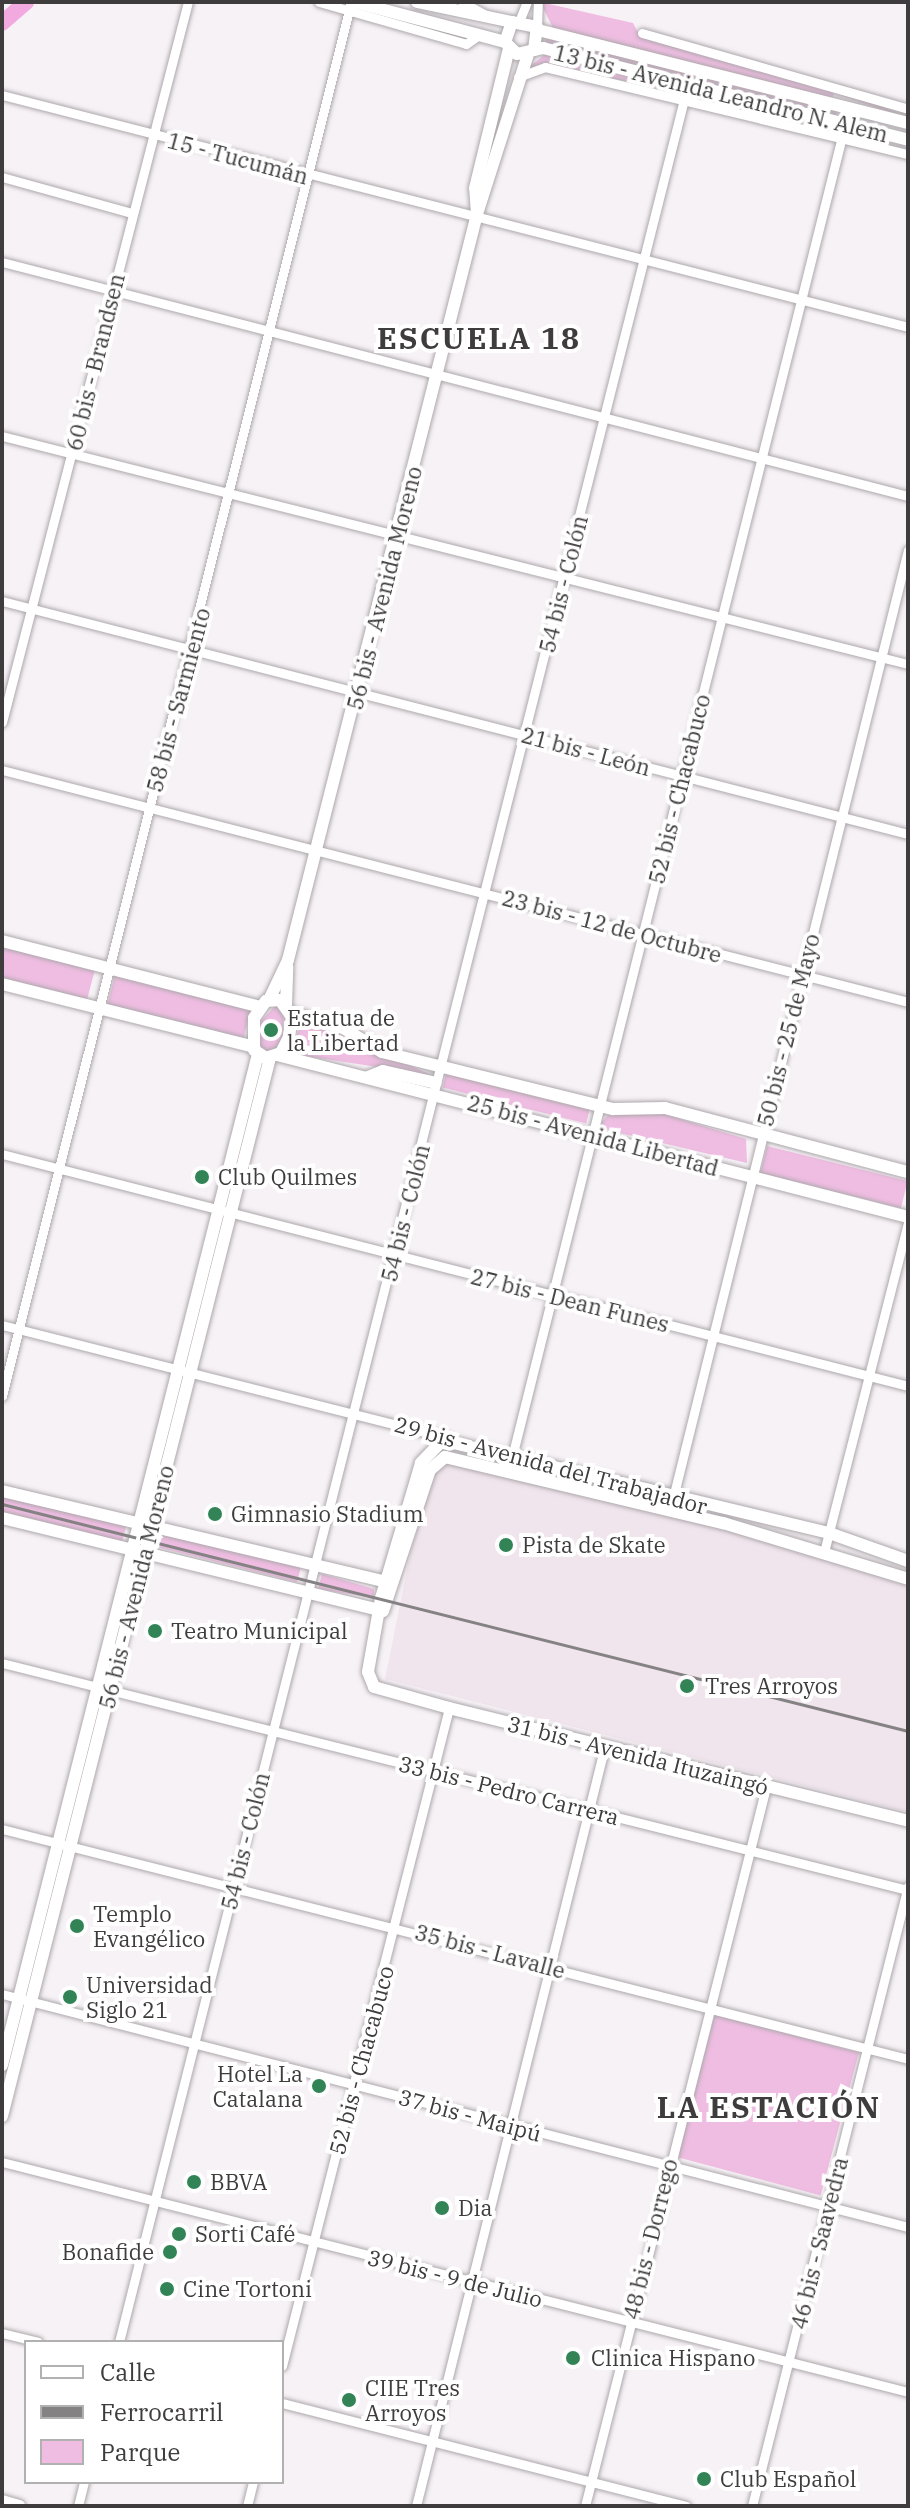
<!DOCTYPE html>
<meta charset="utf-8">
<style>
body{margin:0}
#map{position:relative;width:910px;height:2508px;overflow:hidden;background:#f7f2f6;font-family:"IBM Plex Serif",serif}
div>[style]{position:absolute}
.built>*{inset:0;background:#f1e5ed}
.green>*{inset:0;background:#efbde2;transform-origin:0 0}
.river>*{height:16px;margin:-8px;padding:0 8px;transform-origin:8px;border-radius:8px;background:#f1a9e0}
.roads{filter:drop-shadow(0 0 2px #ada8ac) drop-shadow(0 0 2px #ada8ac)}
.street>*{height:9px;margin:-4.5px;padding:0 4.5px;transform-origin:4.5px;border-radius:4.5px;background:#fff}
.secondary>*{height:12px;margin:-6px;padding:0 6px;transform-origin:6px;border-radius:6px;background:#fff}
.rail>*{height:3px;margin:-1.5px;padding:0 1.5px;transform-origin:1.5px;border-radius:1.5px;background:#858284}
.dots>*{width:22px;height:22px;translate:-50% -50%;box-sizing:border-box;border:4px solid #fff;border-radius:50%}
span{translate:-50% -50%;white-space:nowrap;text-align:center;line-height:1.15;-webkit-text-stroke:8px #fff;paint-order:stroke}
.street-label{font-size:22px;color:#3e3c3d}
.poi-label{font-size:22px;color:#3e3c3d}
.left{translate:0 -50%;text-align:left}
.right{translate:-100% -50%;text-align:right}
.district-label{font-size:30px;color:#3e3c3d;font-weight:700;letter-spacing:2px}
.frame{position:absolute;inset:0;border:4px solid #3e3c3d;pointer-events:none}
.legend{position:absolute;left:24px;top:2340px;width:260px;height:144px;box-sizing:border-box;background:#fff;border:2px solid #b2b1b1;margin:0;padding:10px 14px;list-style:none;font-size:24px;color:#3e3c3d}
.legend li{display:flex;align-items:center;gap:16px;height:40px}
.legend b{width:40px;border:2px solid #b2b1b1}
</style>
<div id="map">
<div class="built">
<div style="clip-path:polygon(448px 1463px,716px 1527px,908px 1585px,908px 1812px,385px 1679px,411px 1550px,435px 1472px)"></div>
</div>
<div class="green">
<div style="clip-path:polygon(540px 2px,633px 23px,640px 36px,872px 102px,908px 118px,834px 93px,832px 99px,553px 28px)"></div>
<div style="clip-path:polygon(546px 38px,837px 110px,836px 116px,545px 43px)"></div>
<div style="clip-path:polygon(545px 54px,675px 83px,673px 92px,544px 63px,526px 70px)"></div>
<div style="left:2px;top:946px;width:96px;height:31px;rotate:15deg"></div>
<div style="left:115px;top:975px;width:140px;height:31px;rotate:14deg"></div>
<div style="clip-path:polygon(276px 1005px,284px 1012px,282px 1040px,273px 1052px,261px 1052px,258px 1024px)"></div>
<div style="clip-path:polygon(302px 1023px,340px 1033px,431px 1075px,298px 1055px,291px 1048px)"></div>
<div style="left:446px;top:1074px;width:148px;height:14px;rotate:14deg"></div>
<div style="clip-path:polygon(660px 1113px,746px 1139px,747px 1163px,607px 1130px,601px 1123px,609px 1114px)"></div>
<div style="left:767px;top:1146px;width:145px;height:28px;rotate:14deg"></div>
<div style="left:2px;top:1495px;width:128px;height:16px;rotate:14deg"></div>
<div style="left:163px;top:1533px;width:142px;height:15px;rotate:14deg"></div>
<div style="clip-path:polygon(322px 1574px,374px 1589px,374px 1598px,318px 1589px)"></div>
<div style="left:715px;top:2014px;width:149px;height:148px;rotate:15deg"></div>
</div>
<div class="river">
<div style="left:2px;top:23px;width:32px;rotate:-41deg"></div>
</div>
<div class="roads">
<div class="street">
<div style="left:319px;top:2px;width:153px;rotate:15.9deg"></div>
<div style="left:466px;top:44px;width:16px;rotate:-35deg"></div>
<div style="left:462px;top:2px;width:31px;rotate:29deg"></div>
<div style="left:520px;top:19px;width:18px;rotate:-68deg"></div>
<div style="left:537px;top:27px;width:25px;rotate:-88deg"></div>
<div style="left:642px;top:33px;width:277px;rotate:15.9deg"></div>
<div style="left:518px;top:77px;width:29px;rotate:-20deg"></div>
<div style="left:545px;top:67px;width:373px;rotate:13.5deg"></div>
<div style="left:2px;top:95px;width:935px;rotate:14.36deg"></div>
<div style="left:2px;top:177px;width:135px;rotate:15.5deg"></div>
<div style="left:2px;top:262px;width:936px;rotate:14.48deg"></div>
<div style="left:2px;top:436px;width:934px;rotate:14.13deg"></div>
<div style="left:2px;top:601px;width:935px;rotate:14.42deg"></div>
<div style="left:2px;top:722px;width:744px;rotate:-75.52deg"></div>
<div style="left:2px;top:770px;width:935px;rotate:14.36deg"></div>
<div style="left:2px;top:1154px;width:935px;rotate:14.36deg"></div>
<div style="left:2px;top:1325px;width:460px;rotate:14.2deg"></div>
<div style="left:2px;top:1396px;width:1437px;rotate:-75.94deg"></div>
<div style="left:509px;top:1469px;width:1403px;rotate:-75.97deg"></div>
<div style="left:670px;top:1510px;width:989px;rotate:-76.08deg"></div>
<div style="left:824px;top:1552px;width:340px;rotate:-75.7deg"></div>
<div style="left:2px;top:1663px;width:934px;rotate:14.07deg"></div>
<div style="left:2px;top:1829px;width:935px;rotate:14.24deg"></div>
<div style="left:2px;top:1994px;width:935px;rotate:14.42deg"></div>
<div style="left:2px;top:2162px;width:935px;rotate:14.24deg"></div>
<div style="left:2px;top:2333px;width:37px;rotate:14deg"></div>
<div style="left:119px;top:2342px;width:2330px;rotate:-75.86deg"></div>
<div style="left:282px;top:2366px;width:679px;rotate:-75.76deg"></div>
<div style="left:282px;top:2403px;width:417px;rotate:14.3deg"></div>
<div style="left:78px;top:2506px;width:25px;rotate:-76deg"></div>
<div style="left:247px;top:2506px;width:25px;rotate:-76deg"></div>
<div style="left:416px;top:2506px;width:784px;rotate:-76.05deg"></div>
<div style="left:585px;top:2506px;width:741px;rotate:-75.87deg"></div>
<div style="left:752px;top:2506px;width:639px;rotate:-75.88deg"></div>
</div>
<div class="secondary">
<div style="left:354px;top:2px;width:156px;rotate:14.8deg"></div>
<div style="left:417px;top:2px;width:97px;rotate:11.9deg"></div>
<div style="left:538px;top:30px;width:382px;rotate:14.1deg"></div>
<div style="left:534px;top:50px;width:23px;rotate:-83deg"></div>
<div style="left:537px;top:27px;width:25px;rotate:-169deg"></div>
<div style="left:512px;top:22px;width:21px;rotate:109deg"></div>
<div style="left:505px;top:42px;width:17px;rotate:45deg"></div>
<div style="left:517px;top:54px;width:27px;rotate:-13deg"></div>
<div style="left:543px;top:48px;width:376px;rotate:14.1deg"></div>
<div style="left:477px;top:214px;width:26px;rotate:-94deg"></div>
<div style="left:475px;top:188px;width:143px;rotate:-76.3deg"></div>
<div style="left:2px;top:941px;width:266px;rotate:14.3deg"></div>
<div style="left:2px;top:984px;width:260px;rotate:14deg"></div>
<div style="left:269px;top:1000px;width:44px;rotate:-64.6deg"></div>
<div style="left:288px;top:960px;width:770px;rotate:-75.78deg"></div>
<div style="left:477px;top:214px;width:168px;rotate:-72.3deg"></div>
<div style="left:280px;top:1000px;width:21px;rotate:55deg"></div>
<div style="left:292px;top:1017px;width:20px;rotate:99deg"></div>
<div style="left:289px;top:1037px;width:18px;rotate:117deg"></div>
<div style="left:281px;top:1053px;width:16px;rotate:162deg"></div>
<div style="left:266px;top:1058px;width:14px;rotate:-146deg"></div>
<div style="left:254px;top:1050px;width:32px;rotate:-90deg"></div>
<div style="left:254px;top:1018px;width:21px;rotate:-55deg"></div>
<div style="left:266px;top:1001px;width:14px;rotate:-4deg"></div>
<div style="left:286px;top:1005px;width:38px;rotate:-88deg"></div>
<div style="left:291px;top:1013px;width:54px;rotate:16.1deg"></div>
<div style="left:343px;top:1028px;width:46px;rotate:31.6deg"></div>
<div style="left:382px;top:1052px;width:238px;rotate:13.9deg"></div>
<div style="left:613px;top:1109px;width:52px;rotate:-1.1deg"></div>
<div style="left:665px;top:1108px;width:251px;rotate:14.8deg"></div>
<div style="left:277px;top:1055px;width:651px;rotate:14.4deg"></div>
<div style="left:368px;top:1077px;width:16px;rotate:-22deg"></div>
<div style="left:383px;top:1071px;width:54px;rotate:12.8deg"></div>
<div style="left:2px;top:1491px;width:400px;rotate:13.3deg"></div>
<div style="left:2px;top:1518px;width:392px;rotate:13.7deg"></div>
<div style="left:908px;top:1561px;width:84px;rotate:-160.5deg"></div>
<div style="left:829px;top:1533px;width:397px;rotate:-166.5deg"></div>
<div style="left:443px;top:1440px;width:32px;rotate:134deg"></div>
<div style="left:421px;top:1463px;width:141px;rotate:106.5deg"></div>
<div style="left:381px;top:1598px;width:75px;rotate:100deg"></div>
<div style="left:368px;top:1672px;width:16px;rotate:68deg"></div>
<div style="left:374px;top:1687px;width:78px;rotate:15.6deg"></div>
<div style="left:449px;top:1708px;width:473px;rotate:13.8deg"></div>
<div style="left:383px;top:1611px;width:149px;rotate:-71.6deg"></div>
<div style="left:430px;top:1470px;width:20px;rotate:-41deg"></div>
<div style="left:445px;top:1457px;width:286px;rotate:13.4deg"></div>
<div style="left:723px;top:1523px;width:193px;rotate:16.8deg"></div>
<div style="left:2px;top:2065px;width:1043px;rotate:-75.79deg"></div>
<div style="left:2px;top:2116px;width:1091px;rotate:-75.79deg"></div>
<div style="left:2px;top:2501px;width:18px;rotate:16deg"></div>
</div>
</div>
<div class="rail">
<div style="left:2px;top:1504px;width:934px;rotate:14.07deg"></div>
</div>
<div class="dots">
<div style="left:271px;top:1030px;background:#328456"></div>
<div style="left:202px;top:1177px;background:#328456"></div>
<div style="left:215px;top:1514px;background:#328456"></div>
<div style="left:506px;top:1545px;background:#328456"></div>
<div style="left:155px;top:1631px;background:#328456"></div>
<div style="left:687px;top:1686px;background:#328456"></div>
<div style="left:77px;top:1926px;background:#328456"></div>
<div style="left:70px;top:1997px;background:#328456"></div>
<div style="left:319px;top:2086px;background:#328456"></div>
<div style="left:194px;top:2182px;background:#328456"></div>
<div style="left:442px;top:2208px;background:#328456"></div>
<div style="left:179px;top:2234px;background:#328456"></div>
<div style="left:170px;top:2252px;background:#328456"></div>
<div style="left:167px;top:2289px;background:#328456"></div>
<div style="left:573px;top:2358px;background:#328456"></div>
<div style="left:349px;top:2400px;background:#328456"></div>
<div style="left:704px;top:2479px;background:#328456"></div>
</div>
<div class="street-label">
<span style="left:721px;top:93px;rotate:14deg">13 bis - Avenida Leandro N. Alem</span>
<span style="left:238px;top:158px;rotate:15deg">15 - Tucumán</span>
<span style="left:95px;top:362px;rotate:-76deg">60 bis - Brandsen</span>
<span style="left:563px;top:584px;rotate:-76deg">54 bis - Colón</span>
<span style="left:384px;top:588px;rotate:-76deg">56 bis - Avenida Moreno</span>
<span style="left:178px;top:700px;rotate:-75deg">58 bis - Sarmiento</span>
<span style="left:586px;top:751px;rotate:15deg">21 bis - León</span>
<span style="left:679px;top:789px;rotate:-76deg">52 bis - Chacabuco</span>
<span style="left:612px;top:926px;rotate:15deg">23 bis - 12 de Octubre</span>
<span style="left:788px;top:1030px;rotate:-76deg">50 bis - 25 de Mayo</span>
<span style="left:593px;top:1135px;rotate:15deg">25 bis - Avenida Libertad</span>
<span style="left:405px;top:1213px;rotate:-76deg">54 bis - Colón</span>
<span style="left:570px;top:1300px;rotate:14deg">27 bis - Dean Funes</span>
<span style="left:551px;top:1465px;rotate:15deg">29 bis - Avenida del Trabajador</span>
<span style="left:136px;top:1587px;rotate:-76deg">56 bis - Avenida Moreno</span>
<span style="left:638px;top:1755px;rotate:14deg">31 bis - Avenida Ituzaingó</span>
<span style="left:509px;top:1790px;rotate:14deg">33 bis - Pedro Carrera</span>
<span style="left:245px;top:1841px;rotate:-76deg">54 bis - Colón</span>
<span style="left:490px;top:1951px;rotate:15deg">35 bis - Lavalle</span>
<span style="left:361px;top:2060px;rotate:-75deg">52 bis - Chacabuco</span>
<span style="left:470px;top:2115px;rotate:15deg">37 bis - Maipú</span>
<span style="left:650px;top:2239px;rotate:-76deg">48 bis - Dorrego</span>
<span style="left:819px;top:2243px;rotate:-76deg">46 bis - Saavedra</span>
<span style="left:455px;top:2278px;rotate:14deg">39 bis - 9 de Julio</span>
</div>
<div class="poi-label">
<span class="left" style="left:287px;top:1030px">Estatua de<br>la Libertad</span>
<span class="left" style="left:218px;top:1177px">Club Quilmes</span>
<span class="left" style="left:231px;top:1514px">Gimnasio Stadium</span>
<span class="left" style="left:522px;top:1545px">Pista de Skate</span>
<span class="left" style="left:171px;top:1631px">Teatro Municipal</span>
<span class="left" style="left:705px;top:1686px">Tres Arroyos</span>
<span class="left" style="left:93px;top:1926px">Templo<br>Evangélico</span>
<span class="left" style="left:86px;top:1997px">Universidad<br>Siglo 21</span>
<span class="right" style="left:303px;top:2086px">Hotel La<br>Catalana</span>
<span class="left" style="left:210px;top:2182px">BBVA</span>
<span class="left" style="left:458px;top:2208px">Dia</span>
<span class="left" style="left:195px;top:2234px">Sorti Café</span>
<span class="right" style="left:154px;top:2252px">Bonafide</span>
<span class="left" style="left:183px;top:2289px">Cine Tortoni</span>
<span class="left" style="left:591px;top:2358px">Clinica Hispano</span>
<span class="left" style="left:365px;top:2400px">CIIE Tres<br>Arroyos</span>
<span class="left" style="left:720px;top:2479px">Club Español</span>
</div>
<div class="district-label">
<span style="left:479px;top:338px">ESCUELA 18</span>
<span style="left:769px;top:2107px">LA ESTACIÓN</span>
</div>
<div class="frame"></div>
<ul class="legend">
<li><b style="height:10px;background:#fff"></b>Calle</li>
<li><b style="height:10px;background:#858284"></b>Ferrocarril</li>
<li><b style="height:22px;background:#efbde2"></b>Parque</li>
</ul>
</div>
